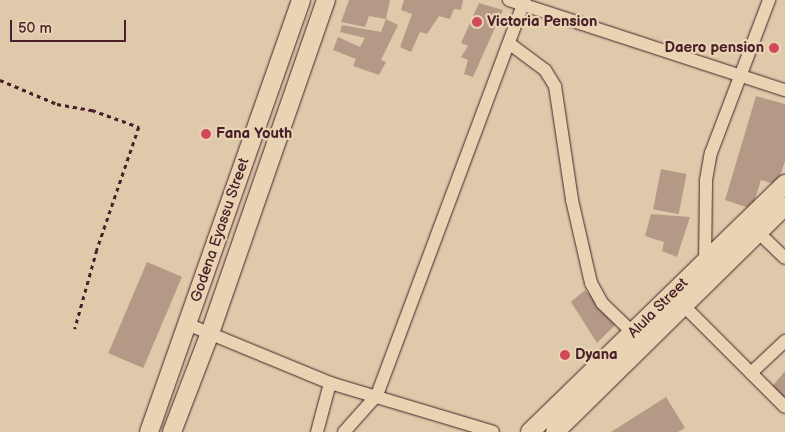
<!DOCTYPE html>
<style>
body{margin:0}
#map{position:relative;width:785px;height:432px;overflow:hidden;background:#dec9aa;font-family:"Balsamiq Sans",sans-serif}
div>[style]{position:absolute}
.building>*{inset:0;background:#b49a86;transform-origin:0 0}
.path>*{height:2.5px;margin-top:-1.25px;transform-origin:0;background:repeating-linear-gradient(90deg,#4a1f2b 0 4px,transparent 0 8px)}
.roads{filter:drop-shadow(0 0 1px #4a1f2b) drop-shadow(0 0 1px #4a1f2b)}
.street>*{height:12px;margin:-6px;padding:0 6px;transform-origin:6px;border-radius:6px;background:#e8d4b2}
.secondary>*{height:18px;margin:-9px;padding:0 9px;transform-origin:9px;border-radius:9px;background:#e8d4b2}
.dots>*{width:14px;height:14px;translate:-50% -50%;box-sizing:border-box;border:2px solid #e8d4b2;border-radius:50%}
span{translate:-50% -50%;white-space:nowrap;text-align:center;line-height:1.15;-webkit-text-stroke:4.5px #e8d4b2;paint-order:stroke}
.poi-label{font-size:15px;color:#4a1f2b;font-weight:700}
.left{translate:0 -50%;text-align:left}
.right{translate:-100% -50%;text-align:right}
.street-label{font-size:15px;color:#4a1f2b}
.scale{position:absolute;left:10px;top:20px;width:116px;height:22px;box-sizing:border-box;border:2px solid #4a1f2b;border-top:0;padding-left:6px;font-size:15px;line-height:18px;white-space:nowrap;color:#4a1f2b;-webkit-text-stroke:4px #e8d4b2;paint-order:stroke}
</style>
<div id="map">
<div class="building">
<div style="clip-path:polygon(349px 0,390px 0,386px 19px,369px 16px,365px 27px,341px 22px)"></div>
<div style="clip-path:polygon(404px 0,463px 0,461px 10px,454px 9px,450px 19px,439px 16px,427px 34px,420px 32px,411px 52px,400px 47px,412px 14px,401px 10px)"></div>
<div style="clip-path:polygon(479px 3px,503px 10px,473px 77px,464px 74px,468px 60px,461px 57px,468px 46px,461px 43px)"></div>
<div style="clip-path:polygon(386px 19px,398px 25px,381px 60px,386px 62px,379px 75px,353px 66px,356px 59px,333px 50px,338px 37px,360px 47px,365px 38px,340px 32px,342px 25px,381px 32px)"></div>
<div style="clip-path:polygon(756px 96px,785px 104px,785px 161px,777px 185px,761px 180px,752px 209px,725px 200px)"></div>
<div style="left:661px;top:169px;width:26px;height:41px;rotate:11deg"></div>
<div style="clip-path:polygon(651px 214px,690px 217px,677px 257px,662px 251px,664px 242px,645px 236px)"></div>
<div style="left:147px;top:262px;width:38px;height:99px;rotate:23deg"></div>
<div style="clip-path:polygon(585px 290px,617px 323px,597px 343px,571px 302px)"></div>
<div style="clip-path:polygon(785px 371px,785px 402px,770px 389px)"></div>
<div style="clip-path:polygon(666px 397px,685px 428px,678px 432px,611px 432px)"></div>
</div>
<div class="path">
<div style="left:0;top:80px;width:62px;rotate:22.8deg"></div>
<div style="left:57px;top:104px;width:36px;rotate:10deg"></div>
<div style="left:92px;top:110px;width:50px;rotate:19.9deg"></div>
<div style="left:139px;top:127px;width:130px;rotate:108.9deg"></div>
<div style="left:97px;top:250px;width:82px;rotate:105.6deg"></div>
</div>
<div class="roads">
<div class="street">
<div style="left:509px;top:0;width:290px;rotate:18.1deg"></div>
<div style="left:510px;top:44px;width:44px;rotate:36.6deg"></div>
<div style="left:545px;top:70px;width:19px;rotate:58deg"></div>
<div style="left:555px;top:86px;width:115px;rotate:81.5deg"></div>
<div style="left:572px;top:200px;width:85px;rotate:77.1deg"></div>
<div style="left:591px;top:283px;width:23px;rotate:61deg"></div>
<div style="left:602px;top:303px;width:43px;rotate:44.1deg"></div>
<div style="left:758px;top:232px;width:37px;rotate:44deg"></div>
<div style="left:705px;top:266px;width:86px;rotate:-89.3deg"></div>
<div style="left:706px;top:180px;width:27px;rotate:-80deg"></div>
<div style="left:711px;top:153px;width:164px;rotate:-69.2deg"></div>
<div style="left:678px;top:300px;width:151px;rotate:45deg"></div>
<div style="left:187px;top:324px;width:155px;rotate:22.4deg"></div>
<div style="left:330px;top:383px;width:170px;rotate:16.7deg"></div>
<div style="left:751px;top:373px;width:47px;rotate:-43.3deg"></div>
<div style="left:317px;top:432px;width:51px;rotate:-75.1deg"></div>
<div style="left:344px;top:432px;width:50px;rotate:-48.3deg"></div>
<div style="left:377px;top:395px;width:422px;rotate:-69.5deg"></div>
</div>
<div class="secondary">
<div style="left:149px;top:432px;width:458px;rotate:-70.6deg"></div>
<div style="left:172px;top:432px;width:106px;rotate:-69deg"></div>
<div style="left:210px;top:333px;width:353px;rotate:-70.8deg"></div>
<div style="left:530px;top:432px;width:356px;rotate:-44.2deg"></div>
<div style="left:555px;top:432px;width:322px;rotate:-44.5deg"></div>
</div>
</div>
<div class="dots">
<div style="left:477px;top:22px;background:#d1495b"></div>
<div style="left:774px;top:48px;background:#d1495b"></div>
<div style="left:206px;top:134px;background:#d1495b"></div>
<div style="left:565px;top:355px;background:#d1495b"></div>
</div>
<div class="poi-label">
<span class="left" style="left:487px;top:22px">Victoria Pension</span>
<span class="right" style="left:764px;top:48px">Daero pension</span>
<span class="left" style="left:216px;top:134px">Fana Youth</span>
<span class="left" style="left:575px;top:355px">Dyana</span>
</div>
<div class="street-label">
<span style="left:220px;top:230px;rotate:-71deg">Godena Eyassu Street</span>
<span style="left:658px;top:308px;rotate:-45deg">Alula Street</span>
</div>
<div class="scale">50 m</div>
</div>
